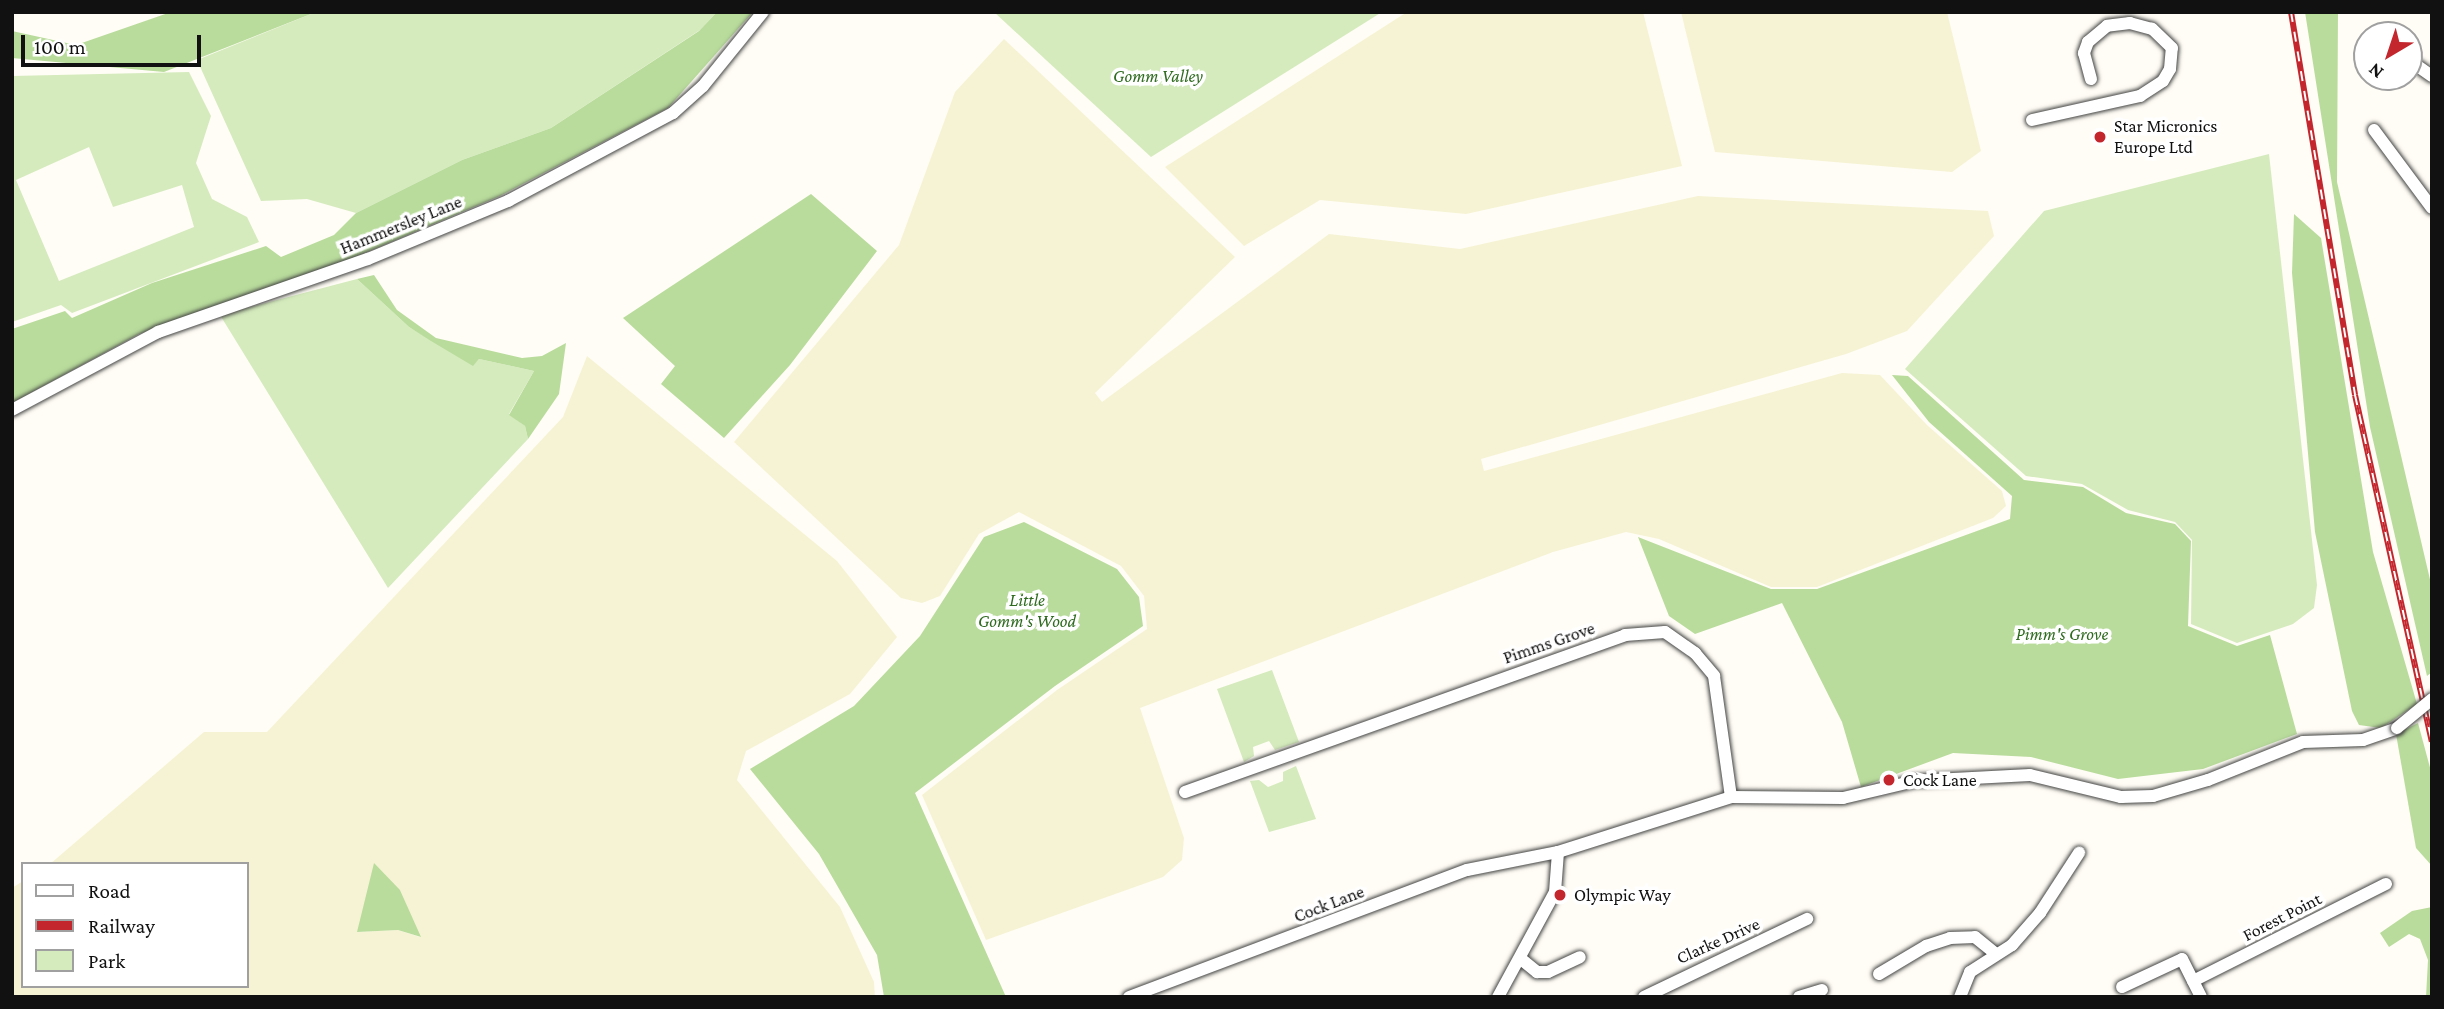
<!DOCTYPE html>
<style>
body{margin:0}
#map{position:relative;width:2444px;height:1009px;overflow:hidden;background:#fffdf5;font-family:"Crimson Pro",serif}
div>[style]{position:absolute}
.farmland>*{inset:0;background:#f6f3d4}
.green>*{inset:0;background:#d5ebbd}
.forest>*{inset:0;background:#b9dc9c}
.roads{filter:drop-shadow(0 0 2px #444) drop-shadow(0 0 2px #444)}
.minor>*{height:12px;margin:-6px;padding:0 6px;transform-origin:6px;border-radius:6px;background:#fff}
.rail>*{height:6px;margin-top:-3px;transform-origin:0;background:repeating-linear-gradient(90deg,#fff 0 10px,#c4262e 0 20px);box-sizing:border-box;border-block:2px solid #c4262e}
.bridges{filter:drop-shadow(0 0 2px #444) drop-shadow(0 0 2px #444)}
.minor-bridge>*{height:12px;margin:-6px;padding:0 6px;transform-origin:6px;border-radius:6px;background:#fff}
.dots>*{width:19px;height:19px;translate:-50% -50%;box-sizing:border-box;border:4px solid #fff;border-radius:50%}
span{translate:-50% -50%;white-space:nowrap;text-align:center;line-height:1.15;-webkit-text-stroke:7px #fff;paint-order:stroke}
.park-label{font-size:18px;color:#2f6b1f;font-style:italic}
.poi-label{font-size:18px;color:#111}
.left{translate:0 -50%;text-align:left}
.street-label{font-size:18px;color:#111}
.frame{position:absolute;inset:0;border:14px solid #111;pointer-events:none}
.legend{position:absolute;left:21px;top:862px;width:228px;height:126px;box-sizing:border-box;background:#fff;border:2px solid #a0a0a0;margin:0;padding:9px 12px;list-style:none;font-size:21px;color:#111}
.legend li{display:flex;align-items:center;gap:14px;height:35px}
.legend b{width:35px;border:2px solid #a0a0a0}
.north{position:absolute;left:2353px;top:21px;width:70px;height:70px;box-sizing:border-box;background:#fff;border:2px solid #a0a0a0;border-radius:50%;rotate:219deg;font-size:19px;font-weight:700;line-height:28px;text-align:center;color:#111}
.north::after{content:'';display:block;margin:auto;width:24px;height:32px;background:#c4262e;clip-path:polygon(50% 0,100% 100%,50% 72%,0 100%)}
.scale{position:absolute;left:21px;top:35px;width:180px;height:32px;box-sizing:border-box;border:4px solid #111;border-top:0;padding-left:9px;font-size:21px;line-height:24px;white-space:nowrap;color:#111;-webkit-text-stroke:5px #fff;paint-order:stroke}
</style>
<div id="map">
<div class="farmland">
<div style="clip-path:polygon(1407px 12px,1643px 12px,1682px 166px,1466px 214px,1320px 200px,1244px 246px,1165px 167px)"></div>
<div style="clip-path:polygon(1681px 12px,1947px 12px,1981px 151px,1952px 172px,1715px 152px)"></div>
<div style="clip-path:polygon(1004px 39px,1235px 257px,1095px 393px,1102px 402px,1329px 234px,1460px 249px,1698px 196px,1988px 211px,1994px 236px,1907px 331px,1846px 354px,1481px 459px,1484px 471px,1842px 373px,1880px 375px,1927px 425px,2002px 491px,2006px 506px,1993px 518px,1817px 587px,1771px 587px,1659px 539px,1626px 532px,1553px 552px,1140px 708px,1184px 838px,1182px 860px,1163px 877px,986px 940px,922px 795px,1057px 690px,1147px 629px,1144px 596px,1121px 566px,1019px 512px,979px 534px,940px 596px,922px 603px,901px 598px,734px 442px,899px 245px,955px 92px)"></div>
<div style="clip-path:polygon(evenodd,587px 356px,837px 561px,897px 637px,850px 694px,746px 751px,737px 780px,840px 907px,874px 982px,875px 997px,12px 997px,12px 888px,23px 881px,23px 986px,247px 986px,247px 864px,50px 864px,204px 732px,267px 732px,563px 417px,587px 356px,400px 890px,420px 937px,398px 930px,357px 932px,400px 890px)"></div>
</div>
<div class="green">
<div style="clip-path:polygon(316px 12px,717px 12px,700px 30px,551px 128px,462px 160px,356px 213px,307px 199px,261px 201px,197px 60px)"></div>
<div style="clip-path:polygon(994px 12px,1382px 12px,1151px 157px)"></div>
<div style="clip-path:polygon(evenodd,189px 72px,211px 116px,196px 163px,212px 199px,247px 217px,259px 242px,72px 313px,61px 305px,12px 322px,12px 76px,189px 72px,89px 147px,113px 207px,182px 185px,194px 227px,59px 281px,16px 180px,89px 147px)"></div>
<div style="clip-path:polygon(2269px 154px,2317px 585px,2314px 608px,2293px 624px,2237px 643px,2191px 624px,2192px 540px,2175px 522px,2128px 510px,2082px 484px,2026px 476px,1905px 369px,2044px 211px)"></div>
<div style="clip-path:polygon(357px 279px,409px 327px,473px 365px,479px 359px,534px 371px,509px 414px,525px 426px,528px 439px,388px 588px,220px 315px)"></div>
<div style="clip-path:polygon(1272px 670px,1299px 742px,1275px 750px,1269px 741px,1253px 747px,1254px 756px,1244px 762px,1217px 689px)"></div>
<div style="clip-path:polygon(1296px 766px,1316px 819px,1269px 832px,1250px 781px,1259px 780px,1268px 787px,1283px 781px,1283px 772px)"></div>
</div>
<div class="forest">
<div style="clip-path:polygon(171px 12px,316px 12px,164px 72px,12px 58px,12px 31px,76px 45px)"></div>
<div style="clip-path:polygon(717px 12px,753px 12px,668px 108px,500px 196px,346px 261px,139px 334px,12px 403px,12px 329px,65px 311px,72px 318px,152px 283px,266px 246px,281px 257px,334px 235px,356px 213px,462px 160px,551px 128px,699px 31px)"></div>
<div style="clip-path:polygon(2305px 12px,2338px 12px,2337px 182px,2432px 588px,2432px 672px,2427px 676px,2370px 427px)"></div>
<div style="clip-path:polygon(811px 194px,877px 251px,790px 365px,724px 438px,661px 384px,675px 366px,623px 318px)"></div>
<div style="clip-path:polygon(2294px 214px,2321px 238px,2373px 552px,2417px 704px,2381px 728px,2359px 725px,2352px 711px,2315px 532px,2292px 273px)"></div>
<div style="clip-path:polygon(374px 275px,397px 310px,436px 338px,522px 358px,542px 356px,566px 343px,559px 394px,528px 439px,525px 426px,509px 415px,534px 371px,479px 359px,473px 366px,431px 341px,409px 327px,357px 279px)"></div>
<div style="clip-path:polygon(1892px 375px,1908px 376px,2024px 480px,2083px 487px,2126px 513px,2175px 524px,2191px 541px,2188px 626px,2237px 646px,2270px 635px,2297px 734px,2203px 769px,2118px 779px,2031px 757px,1953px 753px,1861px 787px,1842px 722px,1782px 603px,1695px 634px,1669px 616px,1638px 537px,1771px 589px,1817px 589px,2010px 519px,2012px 496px,1929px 422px)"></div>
<div style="clip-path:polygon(1024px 522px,1117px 569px,1139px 597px,1143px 626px,1055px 686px,915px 793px,1006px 997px,884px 997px,877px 955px,819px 854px,750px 769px,854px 706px,920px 636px,984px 537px)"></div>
<div style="clip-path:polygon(2418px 723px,2432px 775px,2432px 866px,2416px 848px,2396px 734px)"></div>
<div style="clip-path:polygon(374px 863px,400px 890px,421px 937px,398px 930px,357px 932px)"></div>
<div style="clip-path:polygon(2432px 907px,2432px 997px,2426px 997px,2428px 960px,2420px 939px,2409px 934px,2389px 947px,2380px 933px,2412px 911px)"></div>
</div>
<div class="roads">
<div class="minor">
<div style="left:2409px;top:60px;width:28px;rotate:35deg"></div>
<div style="left:2032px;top:120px;width:111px;rotate:-12.5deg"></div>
<div style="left:2140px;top:96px;width:27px;rotate:-33deg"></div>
<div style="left:2163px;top:81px;width:14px;rotate:-60deg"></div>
<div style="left:2170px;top:69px;width:21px;rotate:-85deg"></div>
<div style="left:2172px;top:48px;width:28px;rotate:-136deg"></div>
<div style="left:2152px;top:29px;width:23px;rotate:-165deg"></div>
<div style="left:2130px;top:23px;width:23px;rotate:173deg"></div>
<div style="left:2107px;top:26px;width:25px;rotate:140deg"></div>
<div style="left:2088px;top:42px;width:12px;rotate:110deg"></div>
<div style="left:2084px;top:53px;width:27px;rotate:75deg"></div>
<div style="left:2374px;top:130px;width:97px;rotate:53.4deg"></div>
<div style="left:12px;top:410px;width:166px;rotate:-28.1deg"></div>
<div style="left:158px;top:332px;width:222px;rotate:-19.2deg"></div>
<div style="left:368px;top:259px;width:152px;rotate:-22.5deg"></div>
<div style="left:508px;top:201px;width:187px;rotate:-28.1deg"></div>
<div style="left:673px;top:113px;width:40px;rotate:-42deg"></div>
<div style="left:703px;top:86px;width:95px;rotate:-51deg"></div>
<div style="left:1185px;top:792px;width:467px;rotate:-19.6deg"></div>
<div style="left:1625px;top:635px;width:40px;rotate:-4.3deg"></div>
<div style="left:1665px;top:632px;width:37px;rotate:35deg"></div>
<div style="left:1695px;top:653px;width:30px;rotate:50deg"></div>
<div style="left:1714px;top:676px;width:122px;rotate:82deg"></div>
<div style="left:1521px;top:959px;width:21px;rotate:39deg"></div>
<div style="left:1537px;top:972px;width:11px"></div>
<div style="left:1548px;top:972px;width:35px;rotate:-25deg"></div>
<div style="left:1879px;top:974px;width:55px;rotate:-30.8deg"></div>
<div style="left:1926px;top:946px;width:25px;rotate:-18deg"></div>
<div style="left:1950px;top:938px;width:25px;rotate:-2deg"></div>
<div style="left:1975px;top:937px;width:26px;rotate:39deg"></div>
<div style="left:2193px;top:981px;width:216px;rotate:-26.7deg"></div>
<div style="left:2122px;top:987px;width:66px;rotate:-25deg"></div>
<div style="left:2182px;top:959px;width:42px;rotate:63.4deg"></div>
<div style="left:1129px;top:997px;width:361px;rotate:-20.6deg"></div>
<div style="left:1467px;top:870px;width:93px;rotate:-11.2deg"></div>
<div style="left:1558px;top:852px;width:182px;rotate:-17.6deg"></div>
<div style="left:1731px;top:797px;width:112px;rotate:0.5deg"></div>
<div style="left:1843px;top:798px;width:74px;rotate:-13.3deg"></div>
<div style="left:1915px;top:781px;width:115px;rotate:-3deg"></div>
<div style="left:2030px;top:775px;width:94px;rotate:13.6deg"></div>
<div style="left:2121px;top:797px;width:32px;rotate:-2deg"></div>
<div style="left:2153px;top:796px;width:57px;rotate:-16.2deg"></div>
<div style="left:2208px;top:780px;width:102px;rotate:-21.8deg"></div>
<div style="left:2303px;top:742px;width:60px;rotate:-1.9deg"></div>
<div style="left:2363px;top:740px;width:36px;rotate:-19deg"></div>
<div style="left:1498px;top:997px;width:119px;rotate:-61.5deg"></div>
<div style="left:1555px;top:892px;width:40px;rotate:-85.7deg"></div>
<div style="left:1644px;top:997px;width:181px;rotate:-25.6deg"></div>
<div style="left:1799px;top:997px;width:24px;rotate:-17deg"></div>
<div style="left:1960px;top:997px;width:27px;rotate:-68deg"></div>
<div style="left:1970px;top:972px;width:50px;rotate:-32.7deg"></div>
<div style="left:2012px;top:945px;width:43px;rotate:-48.8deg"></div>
<div style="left:2040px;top:913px;width:72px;rotate:-57deg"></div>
</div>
</div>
<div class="rail">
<div style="left:2291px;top:12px;width:388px;rotate:80.5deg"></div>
<div style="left:2355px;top:395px;width:355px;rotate:77.5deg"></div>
</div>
<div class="bridges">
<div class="minor-bridge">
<div style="left:2397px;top:728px;width:45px;rotate:-39.6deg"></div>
</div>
</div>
<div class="dots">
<div style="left:2100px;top:137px;background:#c4262e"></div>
<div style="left:1889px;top:780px;background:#c4262e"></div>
<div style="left:1560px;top:895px;background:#c4262e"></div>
</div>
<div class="park-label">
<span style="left:1158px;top:76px">Gomm Valley</span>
<span style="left:1027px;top:611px">Little<br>Gomm's Wood</span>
<span style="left:2062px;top:634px">Pimm's Grove</span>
</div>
<div class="poi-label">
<span class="left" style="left:2114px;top:137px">Star Micronics<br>Europe Ltd</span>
<span class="left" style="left:1903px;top:780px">Cock Lane</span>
<span class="left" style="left:1574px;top:895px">Olympic Way</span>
</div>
<div class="street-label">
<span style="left:401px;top:225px;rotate:-22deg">Hammersley Lane</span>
<span style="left:1549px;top:643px;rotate:-19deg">Pimms Grove</span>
<span style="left:1329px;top:904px;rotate:-21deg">Cock Lane</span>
<span style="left:2282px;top:917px;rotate:-27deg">Forest Point</span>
<span style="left:1718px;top:941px;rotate:-24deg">Clarke Drive</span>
</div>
<div class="frame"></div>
<ul class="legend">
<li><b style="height:9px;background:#fff"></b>Road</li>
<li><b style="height:9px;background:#c4262e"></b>Railway</li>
<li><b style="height:19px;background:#d5ebbd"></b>Park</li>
</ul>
<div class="north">N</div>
<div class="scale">100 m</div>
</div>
